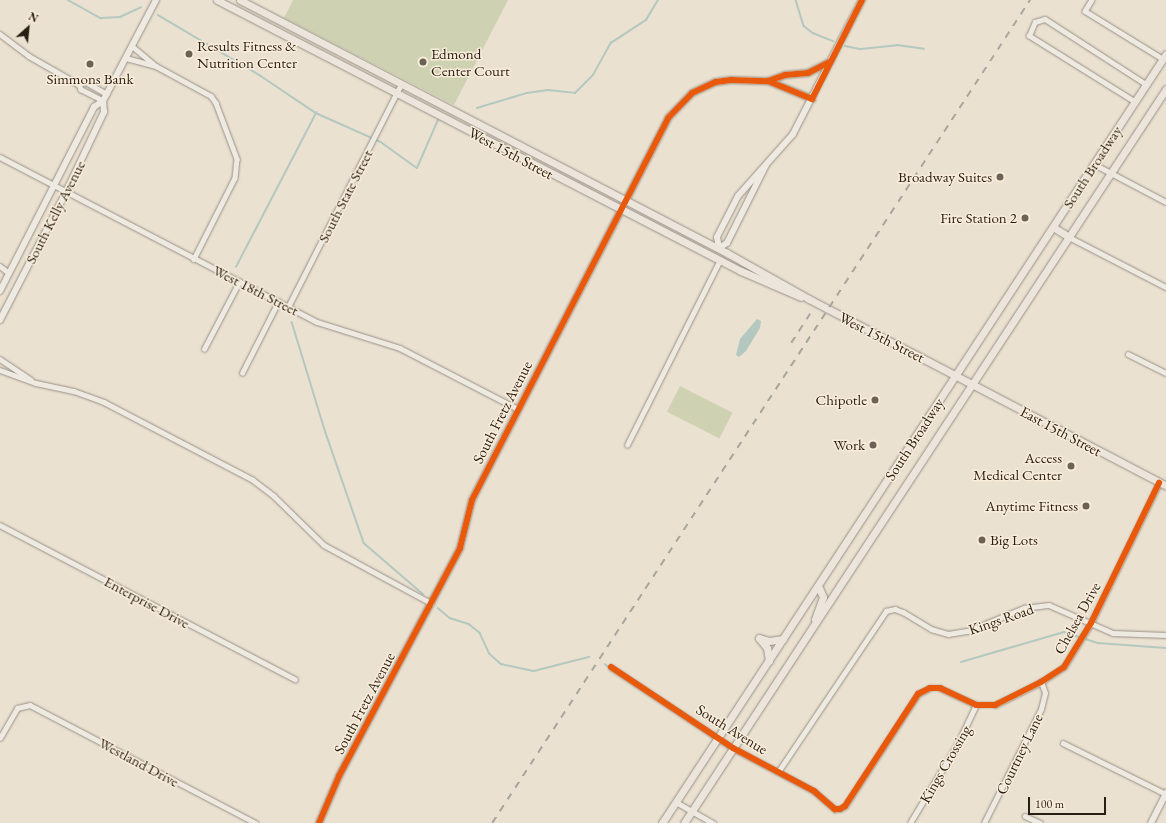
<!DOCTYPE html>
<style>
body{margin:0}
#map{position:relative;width:1166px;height:823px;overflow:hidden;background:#ebe1d1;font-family:"EB Garamond",serif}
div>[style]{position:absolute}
.green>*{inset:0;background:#cfd2b2;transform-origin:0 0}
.water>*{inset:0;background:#b4c8bf}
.stream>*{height:1.5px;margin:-0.75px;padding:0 0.75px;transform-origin:0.75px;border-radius:0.75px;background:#b4c8bf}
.roads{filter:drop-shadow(0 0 1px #979186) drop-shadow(0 0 1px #979186)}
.street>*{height:4.5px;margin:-2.25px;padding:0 2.25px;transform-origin:2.25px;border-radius:2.25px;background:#eeeae1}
.secondary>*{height:6px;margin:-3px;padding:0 3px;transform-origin:3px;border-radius:3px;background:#eeeae1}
.primary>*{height:7px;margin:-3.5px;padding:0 3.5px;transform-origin:3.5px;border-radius:3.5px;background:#ece5dc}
.rail>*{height:1.5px;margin-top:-0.75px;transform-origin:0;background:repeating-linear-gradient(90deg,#a9a49d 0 7px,transparent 0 14px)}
.cycleway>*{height:6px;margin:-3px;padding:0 3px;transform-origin:3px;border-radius:3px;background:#e8590c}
.dots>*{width:11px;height:11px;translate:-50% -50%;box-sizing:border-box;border:2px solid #f9edda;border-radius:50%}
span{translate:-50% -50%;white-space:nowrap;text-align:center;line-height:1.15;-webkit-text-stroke:3px #f9edda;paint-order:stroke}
.poi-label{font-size:15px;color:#291e14}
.left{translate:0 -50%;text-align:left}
.right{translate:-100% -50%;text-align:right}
.street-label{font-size:15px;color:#291e14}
.north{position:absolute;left:8px;top:8px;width:40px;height:40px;-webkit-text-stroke:3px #f9edda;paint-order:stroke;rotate:27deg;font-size:11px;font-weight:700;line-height:16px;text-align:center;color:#291e14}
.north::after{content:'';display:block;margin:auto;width:14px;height:18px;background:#291e14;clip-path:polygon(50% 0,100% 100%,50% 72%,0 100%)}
.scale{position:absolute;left:1028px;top:797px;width:78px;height:18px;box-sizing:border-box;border:2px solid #291e14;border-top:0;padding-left:5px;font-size:12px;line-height:14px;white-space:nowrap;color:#291e14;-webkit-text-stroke:3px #f9edda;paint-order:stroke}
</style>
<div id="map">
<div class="green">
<div style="clip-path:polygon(293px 0,508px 0,454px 105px,284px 18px)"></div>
<div style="left:680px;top:386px;width:59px;height:29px;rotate:27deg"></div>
</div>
<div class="water">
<div style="clip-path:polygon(757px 319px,761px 321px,760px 328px,746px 351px,739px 357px,736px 355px,740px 339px)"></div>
</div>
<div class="stream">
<div style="left:68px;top:0;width:38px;rotate:29deg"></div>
<div style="left:101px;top:18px;width:19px;rotate:-3deg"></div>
<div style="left:120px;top:17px;width:23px;rotate:-25deg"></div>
<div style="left:796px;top:0;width:27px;rotate:73deg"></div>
<div style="left:804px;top:26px;width:11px;rotate:38deg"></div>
<div style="left:813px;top:33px;width:22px;rotate:22deg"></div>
<div style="left:158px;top:15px;width:120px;rotate:30.6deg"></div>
<div style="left:261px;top:76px;width:66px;rotate:33.9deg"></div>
<div style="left:316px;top:113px;width:71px;rotate:24deg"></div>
<div style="left:381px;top:142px;width:44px;rotate:35.8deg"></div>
<div style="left:417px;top:168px;width:52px;rotate:-66.4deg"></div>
<div style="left:845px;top:46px;width:16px;rotate:11deg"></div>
<div style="left:861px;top:49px;width:36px;rotate:-6deg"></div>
<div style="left:897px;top:45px;width:27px;rotate:8deg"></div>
<div style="left:477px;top:108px;width:52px;rotate:-16.7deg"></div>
<div style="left:527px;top:93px;width:21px;rotate:-8deg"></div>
<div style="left:548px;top:90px;width:27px;rotate:6deg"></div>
<div style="left:575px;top:93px;width:25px;rotate:-45deg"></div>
<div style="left:593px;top:75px;width:37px;rotate:-61deg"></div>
<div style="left:611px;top:43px;width:42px;rotate:-33.3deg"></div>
<div style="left:646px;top:20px;width:23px;rotate:-59deg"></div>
<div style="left:236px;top:267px;width:174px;rotate:-62.5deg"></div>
<div style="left:292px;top:322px;width:116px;rotate:73deg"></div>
<div style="left:326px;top:433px;width:116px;rotate:70.9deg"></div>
<div style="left:364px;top:543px;width:78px;rotate:40.8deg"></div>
<div style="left:438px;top:608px;width:16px;rotate:40deg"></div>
<div style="left:450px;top:618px;width:20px;rotate:18deg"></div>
<div style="left:469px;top:624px;width:14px;rotate:39deg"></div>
<div style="left:480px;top:633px;width:23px;rotate:65deg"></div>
<div style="left:490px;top:654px;width:15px;rotate:42deg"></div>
<div style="left:501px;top:664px;width:34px;rotate:12deg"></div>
<div style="left:534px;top:671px;width:57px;rotate:-14.3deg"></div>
<div style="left:961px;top:662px;width:107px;rotate:-16.2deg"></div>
<div style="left:1064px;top:632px;width:36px;rotate:18deg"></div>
<div style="left:1098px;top:643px;width:68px;rotate:4.2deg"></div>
<div style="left:605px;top:664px;width:6px;rotate:39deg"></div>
</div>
<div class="roads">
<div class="street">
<div style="left:1092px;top:0;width:13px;rotate:122deg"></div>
<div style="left:1085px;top:11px;width:92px;rotate:31.6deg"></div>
<div style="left:0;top:34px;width:36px;rotate:37deg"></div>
<div style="left:29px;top:56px;width:56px;rotate:29.7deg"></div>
<div style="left:132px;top:46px;width:31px;rotate:40deg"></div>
<div style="left:126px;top:58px;width:31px;rotate:15deg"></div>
<div style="left:156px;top:66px;width:63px;rotate:28.6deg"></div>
<div style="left:211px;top:96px;width:9px;rotate:54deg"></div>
<div style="left:216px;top:103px;width:60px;rotate:69.4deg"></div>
<div style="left:237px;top:159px;width:19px;rotate:96deg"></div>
<div style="left:235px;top:178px;width:91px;rotate:116.8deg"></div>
<div style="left:103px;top:101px;width:25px;rotate:-153deg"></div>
<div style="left:81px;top:90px;width:7px;rotate:-117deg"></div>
<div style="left:78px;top:84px;width:8px;rotate:-14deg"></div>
<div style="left:86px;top:82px;width:24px;rotate:30deg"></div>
<div style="left:1135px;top:102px;width:125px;rotate:-148.1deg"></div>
<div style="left:1029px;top:36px;width:15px;rotate:-67deg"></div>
<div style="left:1035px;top:22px;width:10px;rotate:-17deg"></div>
<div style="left:1045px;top:19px;width:120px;rotate:32.8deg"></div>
<div style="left:0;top:157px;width:357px;rotate:27.5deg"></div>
<div style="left:317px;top:322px;width:87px;rotate:17.4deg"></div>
<div style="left:400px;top:348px;width:133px;rotate:27.3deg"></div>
<div style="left:1094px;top:164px;width:81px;rotate:27.8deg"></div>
<div style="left:1069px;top:237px;width:109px;rotate:27.3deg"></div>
<div style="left:0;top:266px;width:11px;rotate:38deg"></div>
<div style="left:288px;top:307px;width:250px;rotate:-63.1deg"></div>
<div style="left:204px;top:349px;width:76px;rotate:-62.4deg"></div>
<div style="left:1128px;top:354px;width:42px;rotate:26.6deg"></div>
<div style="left:0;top:359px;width:37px;rotate:34deg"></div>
<div style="left:0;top:370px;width:38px;rotate:20deg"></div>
<div style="left:36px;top:383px;width:39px;rotate:12deg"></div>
<div style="left:74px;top:391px;width:32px;rotate:20deg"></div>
<div style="left:104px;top:402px;width:168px;rotate:27.6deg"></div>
<div style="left:253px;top:480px;width:26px;rotate:37deg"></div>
<div style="left:274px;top:496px;width:70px;rotate:44.4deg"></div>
<div style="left:324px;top:545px;width:122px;rotate:28.5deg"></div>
<div style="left:242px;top:373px;width:80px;rotate:-63.1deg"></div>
<div style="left:627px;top:445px;width:207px;rotate:-63.3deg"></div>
<div style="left:0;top:525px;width:333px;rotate:27.6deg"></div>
<div style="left:611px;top:667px;width:146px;rotate:33.6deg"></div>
<div style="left:733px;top:748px;width:92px;rotate:28deg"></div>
<div style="left:814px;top:791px;width:28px;rotate:41deg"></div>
<div style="left:835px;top:809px;width:5px"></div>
<div style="left:840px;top:809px;width:6px;rotate:-31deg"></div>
<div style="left:845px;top:806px;width:134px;rotate:-56.9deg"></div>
<div style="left:918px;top:694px;width:13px;rotate:-27deg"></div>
<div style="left:930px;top:688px;width:10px"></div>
<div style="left:940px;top:688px;width:40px;rotate:25deg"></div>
<div style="left:976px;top:705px;width:19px"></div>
<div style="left:995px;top:705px;width:51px;rotate:-26.6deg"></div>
<div style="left:1041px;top:682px;width:27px;rotate:-33deg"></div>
<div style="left:1064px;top:667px;width:52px;rotate:-58.5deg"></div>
<div style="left:1091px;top:623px;width:156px;rotate:-64.1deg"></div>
<div style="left:0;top:738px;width:34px;rotate:-60deg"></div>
<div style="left:17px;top:708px;width:13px;rotate:-13deg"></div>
<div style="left:30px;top:705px;width:255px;rotate:27.6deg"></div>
<div style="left:1063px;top:743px;width:115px;rotate:26.3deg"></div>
<div style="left:778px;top:772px;width:194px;rotate:-56.1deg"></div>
<div style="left:886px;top:611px;width:9px;rotate:-13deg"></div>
<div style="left:895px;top:609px;width:9px;rotate:21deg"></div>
<div style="left:903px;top:612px;width:33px;rotate:31deg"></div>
<div style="left:931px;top:629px;width:18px;rotate:16deg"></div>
<div style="left:948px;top:634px;width:20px;rotate:-9deg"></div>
<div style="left:968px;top:631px;width:61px;rotate:-22.3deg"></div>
<div style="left:1024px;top:608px;width:25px;rotate:-7deg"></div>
<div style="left:1049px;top:605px;width:70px;rotate:23.6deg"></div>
<div style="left:1113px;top:633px;width:53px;rotate:2.2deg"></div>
<div style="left:676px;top:802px;width:43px;rotate:29.6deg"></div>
<div style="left:1025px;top:816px;width:17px;rotate:25deg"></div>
<div style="left:910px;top:823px;width:91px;rotate:-58.9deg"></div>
<div style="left:957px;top:745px;width:44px;rotate:-64.6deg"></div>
<div style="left:984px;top:823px;width:127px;rotate:-63.4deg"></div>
<div style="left:1041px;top:709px;width:16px;rotate:-76deg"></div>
<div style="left:1045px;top:693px;width:12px;rotate:-110deg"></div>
</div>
<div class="secondary">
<div style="left:768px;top:81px;width:18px;rotate:-19deg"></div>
<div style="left:785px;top:75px;width:23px;rotate:-5deg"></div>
<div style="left:808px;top:73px;width:25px;rotate:-27deg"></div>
<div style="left:766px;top:165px;width:87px;rotate:116.6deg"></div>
<div style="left:727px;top:243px;width:9px;rotate:148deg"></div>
<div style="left:719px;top:248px;width:11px;rotate:-100deg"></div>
<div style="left:717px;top:237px;width:46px;rotate:-62.9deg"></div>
<div style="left:738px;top:196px;width:83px;rotate:-48.4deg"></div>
<div style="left:793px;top:134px;width:151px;rotate:-62.8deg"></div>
<div style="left:0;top:291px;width:207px;rotate:-62.9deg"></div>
<div style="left:94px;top:107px;width:11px;rotate:-34deg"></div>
<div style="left:0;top:320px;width:144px;rotate:-62.7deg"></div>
<div style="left:66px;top:192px;width:89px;rotate:-64.6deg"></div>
<div style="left:104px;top:112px;width:11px;rotate:-95deg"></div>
<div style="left:103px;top:101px;width:114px;rotate:-62.3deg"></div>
<div style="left:319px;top:823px;width:51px;rotate:-66.9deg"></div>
<div style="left:339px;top:776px;width:258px;rotate:-62deg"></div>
<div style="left:460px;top:548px;width:49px;rotate:-76deg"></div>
<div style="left:472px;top:500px;width:429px;rotate:-62.8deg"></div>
<div style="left:668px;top:118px;width:35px;rotate:-46deg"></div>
<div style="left:692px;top:93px;width:26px;rotate:-25deg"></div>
<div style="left:716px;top:82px;width:15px;rotate:-8deg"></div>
<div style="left:731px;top:80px;width:37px;rotate:2deg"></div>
<div style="left:768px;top:81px;width:48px;rotate:22.2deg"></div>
<div style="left:1151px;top:823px;width:34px;rotate:-63deg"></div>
</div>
<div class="primary">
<div style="left:217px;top:0;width:590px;rotate:27.35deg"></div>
<div style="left:741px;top:271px;width:65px;rotate:23.4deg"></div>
<div style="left:240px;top:0;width:549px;rotate:27.45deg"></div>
<div style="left:727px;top:253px;width:94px;rotate:29.3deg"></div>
<div style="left:809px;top:299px;width:403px;rotate:27.6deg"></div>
<div style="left:1053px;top:227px;width:19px;rotate:32deg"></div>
<div style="left:815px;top:619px;width:23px;rotate:-70deg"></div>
<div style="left:823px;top:597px;width:12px;rotate:-114deg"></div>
<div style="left:759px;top:638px;width:13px;rotate:51deg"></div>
<div style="left:767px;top:648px;width:13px;rotate:81deg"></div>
<div style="left:759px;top:638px;width:10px;rotate:17deg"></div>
<div style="left:769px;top:641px;width:14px;rotate:-8deg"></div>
<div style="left:662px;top:823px;width:919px;rotate:-56.76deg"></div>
<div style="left:684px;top:823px;width:878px;rotate:-56.71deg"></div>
</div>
</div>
<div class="rail">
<div style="left:791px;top:343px;width:35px;rotate:-57deg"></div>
<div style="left:492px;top:823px;width:983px;rotate:-56.83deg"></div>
</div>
<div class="cycleway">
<div style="left:768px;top:81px;width:18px;rotate:-19deg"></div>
<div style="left:785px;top:75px;width:23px;rotate:-5deg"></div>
<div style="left:808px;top:73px;width:25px;rotate:-27deg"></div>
<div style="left:611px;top:667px;width:146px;rotate:33.6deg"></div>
<div style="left:733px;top:748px;width:92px;rotate:28deg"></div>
<div style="left:814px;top:791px;width:28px;rotate:41deg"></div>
<div style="left:835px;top:809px;width:5px"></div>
<div style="left:840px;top:809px;width:6px;rotate:-31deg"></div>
<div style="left:845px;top:806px;width:134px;rotate:-56.9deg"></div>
<div style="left:918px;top:694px;width:13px;rotate:-27deg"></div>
<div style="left:930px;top:688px;width:10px"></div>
<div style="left:940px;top:688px;width:40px;rotate:25deg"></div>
<div style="left:976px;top:705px;width:19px"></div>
<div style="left:995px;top:705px;width:51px;rotate:-26.6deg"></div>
<div style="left:1041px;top:682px;width:27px;rotate:-33deg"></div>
<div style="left:1064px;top:667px;width:52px;rotate:-58.5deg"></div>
<div style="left:1091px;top:623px;width:156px;rotate:-64.1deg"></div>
<div style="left:319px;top:823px;width:51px;rotate:-66.9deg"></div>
<div style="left:339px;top:776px;width:258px;rotate:-62deg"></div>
<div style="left:460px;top:548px;width:49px;rotate:-76deg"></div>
<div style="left:472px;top:500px;width:429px;rotate:-62.8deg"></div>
<div style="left:668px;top:118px;width:35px;rotate:-46deg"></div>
<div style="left:692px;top:93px;width:26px;rotate:-25deg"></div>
<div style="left:716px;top:82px;width:15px;rotate:-8deg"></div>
<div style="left:731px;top:80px;width:37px;rotate:2deg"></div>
<div style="left:768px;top:81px;width:48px;rotate:22.2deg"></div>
<div style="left:812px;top:99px;width:111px;rotate:-63.2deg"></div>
</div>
<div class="dots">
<div style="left:189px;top:54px;background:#6d6256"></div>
<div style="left:423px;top:62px;background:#6d6256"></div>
<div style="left:90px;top:64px;background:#6d6256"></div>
<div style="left:1000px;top:177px;background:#6d6256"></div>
<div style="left:1025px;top:218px;background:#6d6256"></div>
<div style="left:875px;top:400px;background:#6d6256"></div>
<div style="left:873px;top:445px;background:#6d6256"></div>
<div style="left:1071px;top:466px;background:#6d6256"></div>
<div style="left:1086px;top:506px;background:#6d6256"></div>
<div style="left:982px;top:540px;background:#6d6256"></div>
</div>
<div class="poi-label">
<span class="left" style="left:197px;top:54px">Results Fitness &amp;<br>Nutrition Center</span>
<span class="left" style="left:431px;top:62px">Edmond<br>Center Court</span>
<span style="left:90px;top:79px">Simmons Bank</span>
<span class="right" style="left:992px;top:177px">Broadway Suites</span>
<span class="right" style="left:1017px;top:218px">Fire Station 2</span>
<span class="right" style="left:867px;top:400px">Chipotle</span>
<span class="right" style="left:865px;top:445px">Work</span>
<span class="right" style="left:1062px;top:466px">Access<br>Medical Center</span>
<span class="right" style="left:1078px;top:506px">Anytime Fitness</span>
<span class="left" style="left:990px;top:540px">Big Lots</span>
</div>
<div class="street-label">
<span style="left:511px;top:153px;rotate:28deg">West 15th Street</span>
<span style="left:1092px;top:167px;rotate:-57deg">South Broadway</span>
<span style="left:345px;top:196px;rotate:-63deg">South State Street</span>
<span style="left:55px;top:212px;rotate:-63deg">South Kelly Avenue</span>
<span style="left:256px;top:290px;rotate:27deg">West 18th Street</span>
<span style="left:882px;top:337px;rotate:27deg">West 15th Street</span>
<span style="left:502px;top:412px;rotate:-63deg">South Fretz Avenue</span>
<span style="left:1061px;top:431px;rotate:28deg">East 15th Street</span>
<span style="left:914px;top:439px;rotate:-57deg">South Broadway</span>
<span style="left:147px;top:602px;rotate:28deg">Enterprise Drive</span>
<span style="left:1077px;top:618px;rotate:-61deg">Chelsea Drive</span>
<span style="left:1001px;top:619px;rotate:-19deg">Kings Road</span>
<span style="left:364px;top:703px;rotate:-62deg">South Fretz Avenue</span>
<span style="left:732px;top:729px;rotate:32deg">South Avenue</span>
<span style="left:1019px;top:754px;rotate:-64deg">Courtney Lane</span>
<span style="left:139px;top:762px;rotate:28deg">Westland Drive</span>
<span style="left:945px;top:764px;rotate:-60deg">Kings Crossing</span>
</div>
<div class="north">N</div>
<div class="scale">100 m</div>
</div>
